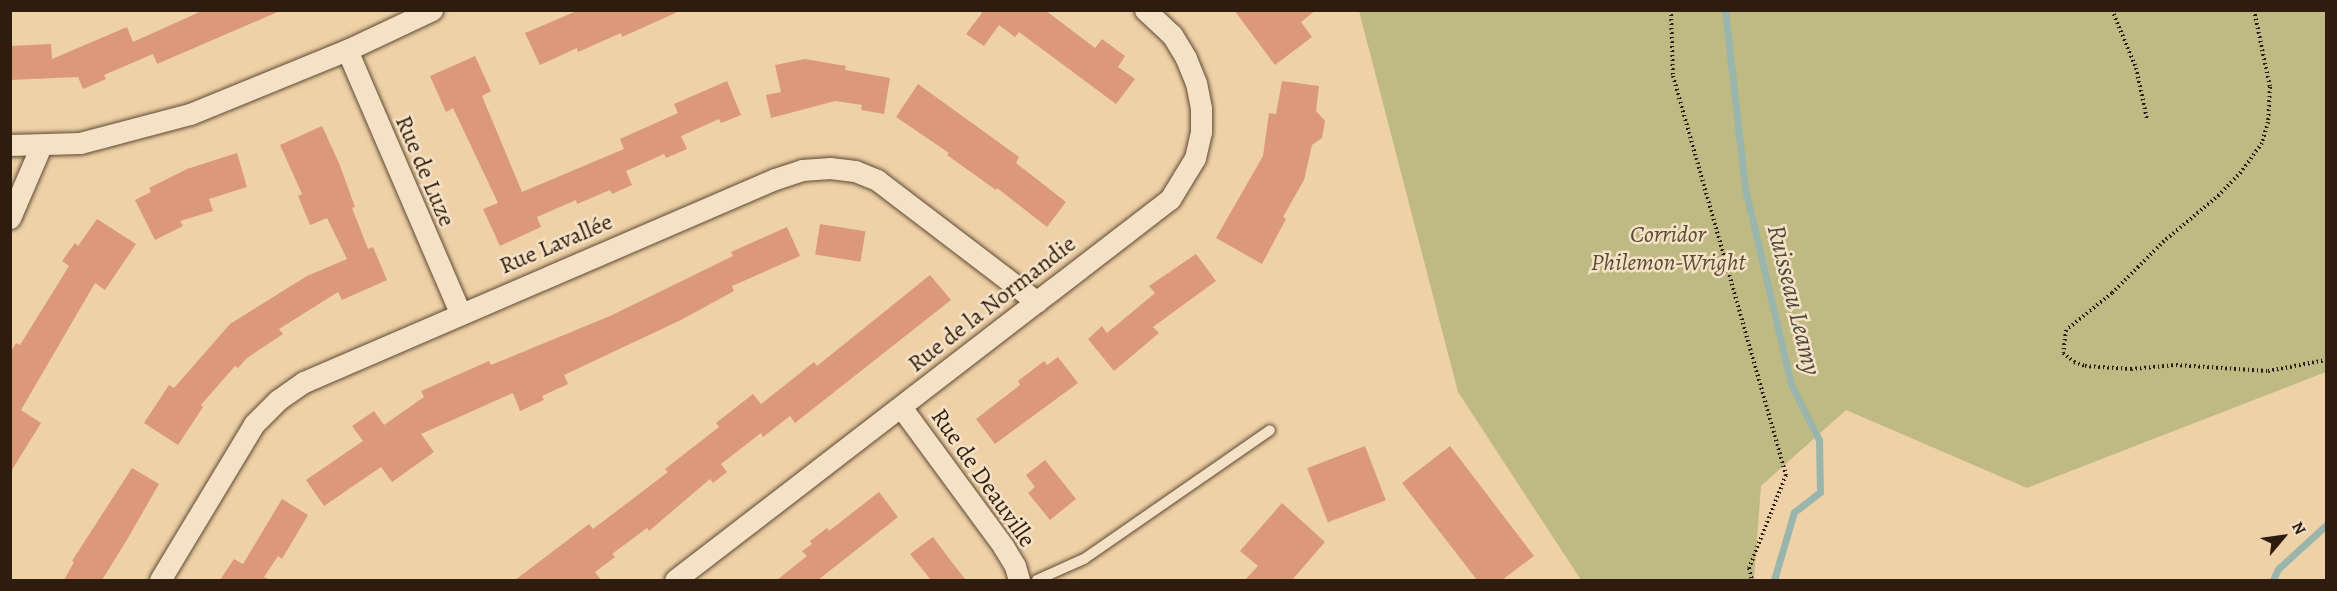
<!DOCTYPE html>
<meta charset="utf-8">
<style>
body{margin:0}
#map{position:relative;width:2337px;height:591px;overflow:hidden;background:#efd1a7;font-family:Alegreya,serif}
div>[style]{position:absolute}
.green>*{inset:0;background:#bfba83}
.stream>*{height:7px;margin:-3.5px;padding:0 3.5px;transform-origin:3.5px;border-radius:3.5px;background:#9ab6ac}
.building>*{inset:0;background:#dc9979;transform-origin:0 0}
.path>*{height:4px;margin-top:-2px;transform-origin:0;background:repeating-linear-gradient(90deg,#2e1d0e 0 1.5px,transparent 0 4.5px)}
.roads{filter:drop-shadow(0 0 2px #5e4a34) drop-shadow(0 0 2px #5e4a34)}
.lane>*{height:10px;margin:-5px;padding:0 5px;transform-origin:5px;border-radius:5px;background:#f5e1c6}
.street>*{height:21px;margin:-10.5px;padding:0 10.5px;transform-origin:10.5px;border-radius:10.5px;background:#f5e1c6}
span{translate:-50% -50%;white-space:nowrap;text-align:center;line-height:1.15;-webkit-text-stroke:5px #f5e1c6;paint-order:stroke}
.street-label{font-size:24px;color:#2e1d0e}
.park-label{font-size:24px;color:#5a4c31;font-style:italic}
.water-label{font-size:26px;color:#4e4b3d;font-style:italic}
.frame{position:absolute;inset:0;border:12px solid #2e1d0e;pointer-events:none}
.north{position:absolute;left:2253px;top:507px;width:60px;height:60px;-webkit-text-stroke:4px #f5e1c6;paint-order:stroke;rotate:61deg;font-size:16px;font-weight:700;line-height:24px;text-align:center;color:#2e1d0e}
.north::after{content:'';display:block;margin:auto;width:21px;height:27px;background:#2e1d0e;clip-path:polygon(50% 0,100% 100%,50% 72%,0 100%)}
</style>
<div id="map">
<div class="green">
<div style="clip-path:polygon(1359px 11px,2326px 11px,2326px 372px,2027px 488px,1846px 410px,1761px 486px,1754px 580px,1581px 580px,1458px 392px)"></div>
</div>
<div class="stream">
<div style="left:1725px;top:10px;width:179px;rotate:83.6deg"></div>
<div style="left:1745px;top:188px;width:201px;rotate:76.8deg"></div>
<div style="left:1791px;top:384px;width:63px;rotate:63.4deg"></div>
<div style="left:1819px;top:440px;width:52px;rotate:88.9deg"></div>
<div style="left:1820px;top:492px;width:33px;rotate:142deg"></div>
<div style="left:1794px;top:512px;width:71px;rotate:106.4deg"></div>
<div style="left:2273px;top:580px;width:12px;rotate:-66deg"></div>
<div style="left:2278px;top:569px;width:65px;rotate:-42.5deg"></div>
</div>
<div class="building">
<div style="clip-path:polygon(204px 10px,280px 11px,157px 64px,153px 54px,104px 75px,106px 79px,83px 89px,78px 77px,10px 80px,10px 46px,51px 44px,52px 59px,127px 27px,133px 42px)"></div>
<div style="clip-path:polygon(579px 10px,682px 10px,622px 37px,621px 33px,578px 52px,577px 48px,540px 65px,525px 33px)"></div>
<div style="clip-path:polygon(979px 10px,1045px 10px,1095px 48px,1102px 39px,1125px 56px,1118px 67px,1135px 79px,1116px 104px,1019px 32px,1015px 37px,999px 25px,984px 46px,966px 34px,982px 13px)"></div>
<div style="clip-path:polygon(1234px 10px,1316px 10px,1301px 22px,1312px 37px,1275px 65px)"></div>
<div style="clip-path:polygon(475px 56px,491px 91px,482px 96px,522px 192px,624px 149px,620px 139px,678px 113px,674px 104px,727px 81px,741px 115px,721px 123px,719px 119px,681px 136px,687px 149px,666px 158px,664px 154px,626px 171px,632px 185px,612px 194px,610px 190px,577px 204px,576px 200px,537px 217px,541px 227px,500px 246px,483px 209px,498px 203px,453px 108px,446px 112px,430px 76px)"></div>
<div style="clip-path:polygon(805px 59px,846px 66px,845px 70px,890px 78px,884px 114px,861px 110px,862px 105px,835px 101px,771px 118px,766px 95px,781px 92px,775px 65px)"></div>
<div style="clip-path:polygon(1282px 81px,1319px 86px,1316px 111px,1325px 121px,1322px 138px,1312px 145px,1304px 180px,1283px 217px,1286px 219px,1262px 264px,1216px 238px,1263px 156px,1269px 113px,1276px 114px)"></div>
<div style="clip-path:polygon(918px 84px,1019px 157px,1016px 163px,1066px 202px,1047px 227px,997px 188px,996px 190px,947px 155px,949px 153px,896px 117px)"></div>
<div style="clip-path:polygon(322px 126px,339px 163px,355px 207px,352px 208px,368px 249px,373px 247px,387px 280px,342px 300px,338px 292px,279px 329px,283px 334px,247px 358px,238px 368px,235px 366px,201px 405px,203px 407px,178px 445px,144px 423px,169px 385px,174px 388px,230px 324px,307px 276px,347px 259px,327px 218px,310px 225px,298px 196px,302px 194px,280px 145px)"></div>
<div style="clip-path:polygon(237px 153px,247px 187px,209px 199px,213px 211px,180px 221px,183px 226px,155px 240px,135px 200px,151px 192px,149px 188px,187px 169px)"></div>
<div style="clip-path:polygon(97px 219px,136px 244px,105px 290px,95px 283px,21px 410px,41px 423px,10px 473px,10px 353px,16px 343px,20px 345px,69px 266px,62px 261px,75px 243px,78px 246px)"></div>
<div style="left:820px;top:224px;width:46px;height:31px;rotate:9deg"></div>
<div style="clip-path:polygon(787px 227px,800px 256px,732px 286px,734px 291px,681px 320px,564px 375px,568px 384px,542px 396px,544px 400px,520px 411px,513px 393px,421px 434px,434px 452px,392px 482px,381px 467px,324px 506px,306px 480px,363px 441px,352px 426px,374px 411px,384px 425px,424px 397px,421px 391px,489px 361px,491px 365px,610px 316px,733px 256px,731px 252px)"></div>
<div style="clip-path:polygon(1196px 254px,1216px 281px,1153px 327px,1159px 333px,1114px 371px,1088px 339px,1102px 326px,1107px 333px,1155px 293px,1149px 286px)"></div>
<div style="clip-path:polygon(930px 275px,951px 300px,795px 423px,790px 416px,763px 437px,761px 433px,721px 464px,727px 472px,713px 483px,710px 479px,649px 531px,647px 528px,612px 554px,615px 557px,595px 572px,601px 580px,515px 580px,589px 524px,593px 529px,668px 472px,665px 469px,719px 427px,716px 423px,753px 394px,761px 404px,814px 362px,817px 366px)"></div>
<div style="clip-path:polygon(1058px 357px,1078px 383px,995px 444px,976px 419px,1020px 385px,1018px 381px,1044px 361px,1047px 365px)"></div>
<div style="left:1365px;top:446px;width:58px;height:62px;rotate:69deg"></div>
<div style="clip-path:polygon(1450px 446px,1534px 556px,1502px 580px,1477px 580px,1402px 483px)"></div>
<div style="clip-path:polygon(1045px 460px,1076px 499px,1050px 520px,1028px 493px,1035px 487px,1026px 475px)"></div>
<div style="clip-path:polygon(132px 468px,159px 484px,128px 538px,102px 580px,64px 580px,74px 562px,72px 561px)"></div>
<div style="clip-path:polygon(879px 492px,898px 517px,818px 580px,777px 580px,807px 556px,802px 551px,812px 544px,810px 541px,827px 528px,829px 531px)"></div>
<div style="clip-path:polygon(282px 499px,308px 515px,282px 559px,278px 556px,264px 577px,270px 580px,220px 580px,234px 559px,243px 564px)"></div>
<div style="clip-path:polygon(1282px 503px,1325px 542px,1292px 580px,1245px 580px,1258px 566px,1240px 551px)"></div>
<div style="clip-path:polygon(933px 537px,951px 561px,966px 580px,931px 580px,910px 554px)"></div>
</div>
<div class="path">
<div style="left:1671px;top:10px;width:66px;rotate:88.3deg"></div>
<div style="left:1673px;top:76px;width:415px;rotate:74.2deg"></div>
<div style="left:1786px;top:475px;width:100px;rotate:111.7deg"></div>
<div style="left:1749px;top:568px;width:12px;rotate:76deg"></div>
<div style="left:2112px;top:10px;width:63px;rotate:67.5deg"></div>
<div style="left:2136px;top:68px;width:52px;rotate:77.8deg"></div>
<div style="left:2254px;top:10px;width:79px;rotate:78.3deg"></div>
<div style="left:2270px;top:87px;width:35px;rotate:93deg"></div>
<div style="left:2268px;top:122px;width:22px;rotate:106deg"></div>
<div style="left:2262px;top:143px;width:36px;rotate:126deg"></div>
<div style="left:2241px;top:172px;width:32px;rotate:134deg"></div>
<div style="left:2219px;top:195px;width:72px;rotate:140.1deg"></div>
<div style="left:2164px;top:241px;width:74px;rotate:135deg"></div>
<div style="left:2112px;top:293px;width:59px;rotate:141.2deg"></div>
<div style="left:2066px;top:330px;width:23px;rotate:97deg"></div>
<div style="left:2063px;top:353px;width:14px;rotate:39deg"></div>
<div style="left:2074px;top:362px;width:12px;rotate:20deg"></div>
<div style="left:2085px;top:366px;width:46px;rotate:3.7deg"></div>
<div style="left:2131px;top:369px;width:45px;rotate:-5.1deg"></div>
<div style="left:2176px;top:365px;width:92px;rotate:3.7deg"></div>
<div style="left:2268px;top:371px;width:59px;rotate:-10.7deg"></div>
</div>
<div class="roads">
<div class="lane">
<div style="left:1037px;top:580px;width:51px;rotate:-24.1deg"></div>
<div style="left:1084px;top:559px;width:226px;rotate:-34.7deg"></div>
</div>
<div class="street">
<div style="left:347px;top:50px;width:286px;rotate:66.7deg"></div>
<div style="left:10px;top:145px;width:70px;rotate:-1.6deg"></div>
<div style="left:80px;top:143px;width:114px;rotate:-14.8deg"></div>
<div style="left:190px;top:114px;width:170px;rotate:-22.2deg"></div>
<div style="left:347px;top:50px;width:94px;rotate:-25.2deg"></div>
<div style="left:10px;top:218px;width:78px;rotate:-66.7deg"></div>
<div style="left:901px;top:407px;width:172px;rotate:53.7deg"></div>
<div style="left:1003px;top:546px;width:23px;rotate:59deg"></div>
<div style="left:1015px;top:566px;width:15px;rotate:74deg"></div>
<div style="left:160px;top:580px;width:182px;rotate:-58.9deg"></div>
<div style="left:254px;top:424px;width:34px;rotate:-45deg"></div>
<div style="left:278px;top:400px;width:32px;rotate:-35deg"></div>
<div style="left:304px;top:382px;width:513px;rotate:-23.32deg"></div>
<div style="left:775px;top:179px;width:28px;rotate:-18deg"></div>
<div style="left:802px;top:170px;width:28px;rotate:-4deg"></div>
<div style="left:830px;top:168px;width:25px;rotate:7deg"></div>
<div style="left:855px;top:171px;width:24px;rotate:22deg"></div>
<div style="left:877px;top:180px;width:201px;rotate:37.3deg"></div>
<div style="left:675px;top:580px;width:625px;rotate:-37.59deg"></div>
<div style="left:1170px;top:199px;width:48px;rotate:-58.6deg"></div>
<div style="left:1195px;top:158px;width:27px;rotate:-77deg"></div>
<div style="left:1201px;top:132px;width:24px;rotate:-90deg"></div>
<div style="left:1201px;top:108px;width:25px;rotate:-101deg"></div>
<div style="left:1196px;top:83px;width:27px;rotate:-112deg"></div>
<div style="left:1186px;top:58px;width:27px;rotate:-121deg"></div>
<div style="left:1172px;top:35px;width:37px;rotate:-137deg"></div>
</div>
</div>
<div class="street-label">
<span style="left:425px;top:171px;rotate:67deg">Rue de Luze</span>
<span style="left:556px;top:244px;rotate:-23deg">Rue Lavallée</span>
<span style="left:992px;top:304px;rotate:-38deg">Rue de la Normandie</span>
<span style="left:983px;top:478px;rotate:55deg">Rue de Deauville</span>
</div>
<div class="park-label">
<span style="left:1668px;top:249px">Corridor<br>Philemon-Wright</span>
</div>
<div class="water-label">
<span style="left:1794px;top:300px;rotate:76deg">Ruisseau Leamy</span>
</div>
<div class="frame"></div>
<div class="north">N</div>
</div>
